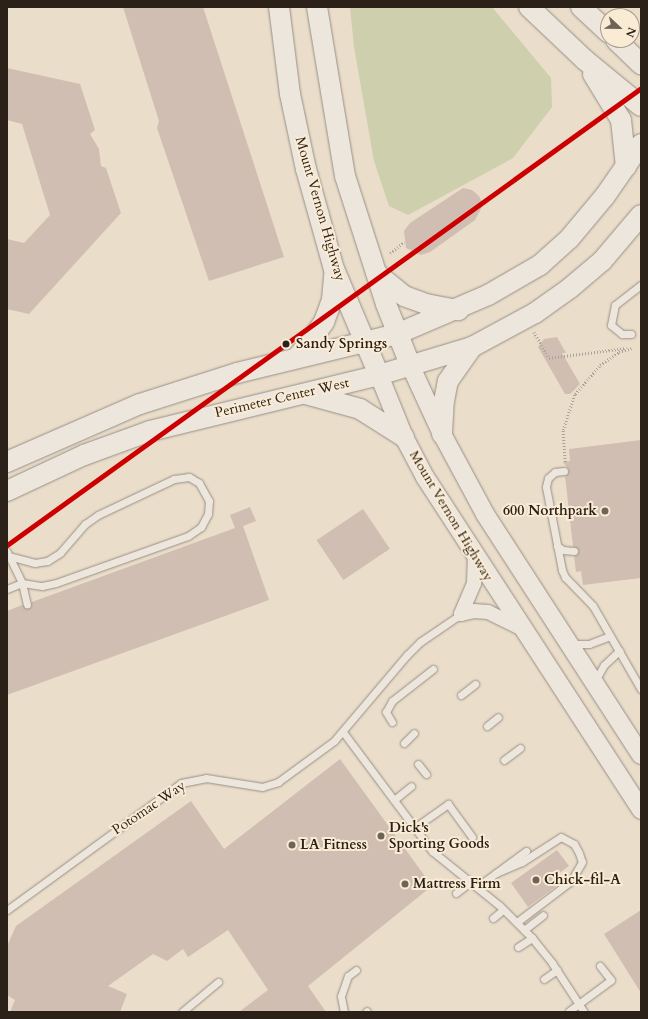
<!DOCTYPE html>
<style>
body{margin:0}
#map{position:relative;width:648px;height:1019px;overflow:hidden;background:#eaddca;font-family:Cardo,serif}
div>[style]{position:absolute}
.green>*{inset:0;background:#cdcfad}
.building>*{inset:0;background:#d0beb2;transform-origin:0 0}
.path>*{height:2.5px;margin-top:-1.25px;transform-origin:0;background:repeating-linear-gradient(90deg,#a9a39b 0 1px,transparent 0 3px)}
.roads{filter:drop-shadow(0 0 1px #988f84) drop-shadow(0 0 1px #988f84)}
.service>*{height:7px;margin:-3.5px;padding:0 3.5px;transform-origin:3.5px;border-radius:3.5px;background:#ede6dd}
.minor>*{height:14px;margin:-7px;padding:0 7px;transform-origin:7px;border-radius:7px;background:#ede6dd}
.tertiary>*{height:18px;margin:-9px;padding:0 9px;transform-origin:9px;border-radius:9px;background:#ede6dd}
.secondary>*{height:20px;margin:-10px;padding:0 10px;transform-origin:10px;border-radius:10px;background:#ede6dd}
.metro-1>*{height:5px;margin:-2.5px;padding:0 2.5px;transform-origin:2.5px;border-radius:2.5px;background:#c00}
.dots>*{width:11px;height:11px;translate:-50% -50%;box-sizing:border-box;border:2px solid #faebd4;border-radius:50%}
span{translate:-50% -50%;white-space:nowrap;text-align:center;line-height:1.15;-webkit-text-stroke:4px #faebd4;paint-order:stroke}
.street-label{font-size:14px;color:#2b2119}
.stop-label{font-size:14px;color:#2b2119;font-weight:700}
.left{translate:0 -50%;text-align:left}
.poi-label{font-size:14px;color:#2b2119;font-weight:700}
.right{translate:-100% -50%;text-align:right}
.frame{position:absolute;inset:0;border:8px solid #2b2119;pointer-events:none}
.north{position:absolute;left:600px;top:8px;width:40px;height:40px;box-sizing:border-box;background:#faebd4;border:1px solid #a79a89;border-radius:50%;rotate:112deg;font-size:11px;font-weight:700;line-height:16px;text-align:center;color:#2b2119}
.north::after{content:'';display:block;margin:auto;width:14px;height:18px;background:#6e6357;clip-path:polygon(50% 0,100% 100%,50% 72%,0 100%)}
</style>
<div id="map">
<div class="green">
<div style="clip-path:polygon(350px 7px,492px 7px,551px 78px,552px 107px,513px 158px,408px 215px,389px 206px,374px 161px,354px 47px)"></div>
</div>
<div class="building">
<div style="clip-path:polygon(123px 7px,203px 7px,284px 257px,209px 281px,157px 128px,159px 121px)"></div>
<div style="clip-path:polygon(7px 68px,80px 84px,95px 130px,90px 134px,99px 149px,101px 166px,106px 168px,121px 213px,29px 314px,7px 309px,7px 239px,24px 243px,50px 215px,22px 124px,7px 120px)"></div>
<div style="clip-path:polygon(463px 188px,472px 190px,479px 196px,483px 205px,475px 220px,430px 252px,421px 255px,406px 248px,404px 231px,410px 223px)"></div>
<div style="clip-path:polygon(557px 337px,566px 353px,562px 353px,580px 384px,570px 394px,565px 394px,538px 347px,544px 339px)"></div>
<div style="clip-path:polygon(641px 440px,641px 578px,583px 585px,581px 571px,576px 572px,574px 556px,579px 551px,573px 546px,565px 476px,569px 470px,563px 462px,570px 461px,569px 449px)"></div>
<div style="clip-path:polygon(250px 507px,256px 521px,243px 526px,269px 600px,7px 695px,7px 611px,22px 605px,29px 609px,32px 602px,235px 528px,230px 515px)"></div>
<div style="left:363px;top:509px;width:48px;height:56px;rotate:56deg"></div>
<div style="clip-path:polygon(340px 759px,432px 886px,308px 986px,326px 1012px,239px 1012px,268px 990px,228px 930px,188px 957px,183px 949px,167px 961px,153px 954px,108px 986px,127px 994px,120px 1012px,10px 1012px,15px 1000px,7px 995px,7px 946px,16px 926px,191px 801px,224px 849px)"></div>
<div style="clip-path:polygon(557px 850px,569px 866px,554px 877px,559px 884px,528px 907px,511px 883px)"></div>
<div style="clip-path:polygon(641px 910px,641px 993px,604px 934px)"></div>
</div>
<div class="path">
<div style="left:390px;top:253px;width:18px;rotate:-38deg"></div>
<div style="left:534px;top:332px;width:30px;rotate:60deg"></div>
<div style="left:549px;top:358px;width:78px;rotate:-7.4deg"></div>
<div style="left:565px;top:462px;width:32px;rotate:-94deg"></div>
<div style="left:563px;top:430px;width:38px;rotate:-72deg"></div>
<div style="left:575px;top:394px;width:38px;rotate:-49deg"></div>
<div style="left:600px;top:365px;width:23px;rotate:-34deg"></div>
<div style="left:619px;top:352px;width:14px;rotate:-17deg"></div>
</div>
<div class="roads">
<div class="service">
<div style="left:631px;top:334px;width:9px;rotate:180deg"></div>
<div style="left:622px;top:334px;width:14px;rotate:-141deg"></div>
<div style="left:611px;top:325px;width:20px;rotate:-79deg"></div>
<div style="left:615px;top:305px;width:33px;rotate:-38deg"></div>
<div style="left:564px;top:471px;width:9px;rotate:174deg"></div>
<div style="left:555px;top:472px;width:9px;rotate:139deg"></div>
<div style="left:548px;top:478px;width:9px;rotate:103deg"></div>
<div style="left:546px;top:487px;width:85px;rotate:79.1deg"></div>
<div style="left:562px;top:570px;width:8px;rotate:67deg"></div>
<div style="left:565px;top:577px;width:40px;rotate:46deg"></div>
<div style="left:593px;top:606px;width:96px;rotate:60deg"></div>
<div style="left:557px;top:546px;width:7px;rotate:34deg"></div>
<div style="left:563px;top:550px;width:11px;rotate:5deg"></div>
<div style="left:7px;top:552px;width:34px;rotate:64deg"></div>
<div style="left:22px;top:583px;width:22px;rotate:77deg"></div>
<div style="left:7px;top:589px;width:16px;rotate:-22deg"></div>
<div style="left:22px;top:583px;width:20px;rotate:9deg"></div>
<div style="left:42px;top:586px;width:14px;rotate:-12deg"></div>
<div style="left:56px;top:583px;width:140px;rotate:-19.6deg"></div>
<div style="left:188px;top:536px;width:16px;rotate:-35deg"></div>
<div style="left:201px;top:527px;width:15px;rotate:-62deg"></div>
<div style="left:208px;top:514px;width:13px;rotate:-86deg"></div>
<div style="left:209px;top:501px;width:21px;rotate:-119deg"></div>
<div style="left:199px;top:483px;width:12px;rotate:-149deg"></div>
<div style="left:189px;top:477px;width:15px;rotate:172deg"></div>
<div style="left:174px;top:479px;width:84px;rotate:154.7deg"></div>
<div style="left:98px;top:515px;width:16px;rotate:145deg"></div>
<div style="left:85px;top:524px;width:38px;rotate:131deg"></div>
<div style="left:60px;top:553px;width:15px;rotate:148deg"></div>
<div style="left:47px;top:561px;width:12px;rotate:171deg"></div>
<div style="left:35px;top:563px;width:27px;rotate:-165deg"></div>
<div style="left:572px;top:644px;width:17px"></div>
<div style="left:589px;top:644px;width:22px;rotate:-21deg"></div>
<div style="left:595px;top:681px;width:18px;rotate:-61deg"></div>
<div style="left:604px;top:665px;width:21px;rotate:-43deg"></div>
<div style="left:461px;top:695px;width:18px;rotate:-38deg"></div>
<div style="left:392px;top:722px;width:12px;rotate:-121deg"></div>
<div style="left:386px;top:712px;width:13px;rotate:-61deg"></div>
<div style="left:392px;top:701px;width:52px;rotate:-38deg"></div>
<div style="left:487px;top:726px;width:14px;rotate:-39deg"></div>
<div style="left:343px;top:732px;width:149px;rotate:53.2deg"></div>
<div style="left:432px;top:851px;width:87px;rotate:39deg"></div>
<div style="left:500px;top:906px;width:45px;rotate:45deg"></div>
<div style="left:532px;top:938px;width:32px;rotate:51deg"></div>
<div style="left:552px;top:963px;width:59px;rotate:56.9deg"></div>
<div style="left:404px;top:743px;width:14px;rotate:-45deg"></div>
<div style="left:504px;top:760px;width:20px;rotate:-37deg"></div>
<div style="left:418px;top:764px;width:13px;rotate:51deg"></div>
<div style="left:394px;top:800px;width:22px;rotate:-39deg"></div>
<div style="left:414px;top:828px;width:42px;rotate:-35.2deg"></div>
<div style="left:448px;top:804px;width:41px;rotate:54deg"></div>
<div style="left:496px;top:873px;width:28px;rotate:-23deg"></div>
<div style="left:522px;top:862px;width:46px;rotate:-32.7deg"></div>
<div style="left:561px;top:837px;width:15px;rotate:28deg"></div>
<div style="left:574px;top:844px;width:10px;rotate:61deg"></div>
<div style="left:579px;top:853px;width:9px;rotate:72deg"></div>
<div style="left:582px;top:862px;width:22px;rotate:120deg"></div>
<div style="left:571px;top:881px;width:68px;rotate:142.8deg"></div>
<div style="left:477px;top:887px;width:61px;rotate:-36.3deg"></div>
<div style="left:456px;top:893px;width:18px;rotate:-38deg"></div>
<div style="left:7px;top:910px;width:215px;rotate:-36.1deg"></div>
<div style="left:181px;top:783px;width:25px;rotate:-11deg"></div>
<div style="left:206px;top:778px;width:57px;rotate:9.1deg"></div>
<div style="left:262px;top:787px;width:17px;rotate:-17deg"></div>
<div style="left:278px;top:782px;width:69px;rotate:-36.2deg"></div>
<div style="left:334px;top:741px;width:113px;rotate:-49.7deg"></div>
<div style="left:407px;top:655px;width:18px;rotate:-45deg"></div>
<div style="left:420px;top:642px;width:50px;rotate:-34.3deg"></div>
<div style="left:493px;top:918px;width:13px;rotate:-39deg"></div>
<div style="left:524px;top:930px;width:24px;rotate:-38deg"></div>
<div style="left:518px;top:947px;width:17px;rotate:-33deg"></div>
<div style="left:544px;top:979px;width:16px;rotate:-35deg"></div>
<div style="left:569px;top:1011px;width:52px;rotate:-36.4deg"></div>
<div style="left:611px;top:980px;width:18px;rotate:-128deg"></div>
<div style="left:182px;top:1012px;width:47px;rotate:-39.8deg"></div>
<div style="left:344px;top:1012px;width:16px;rotate:-101deg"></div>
<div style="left:341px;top:996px;width:21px;rotate:-71deg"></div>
<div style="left:348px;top:976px;width:10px;rotate:-37deg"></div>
<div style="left:366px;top:1012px;width:1px;rotate:-45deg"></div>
</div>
<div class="minor">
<div style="left:461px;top:614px;width:13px;rotate:-13deg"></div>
<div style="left:474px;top:611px;width:14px;rotate:4deg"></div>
<div style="left:488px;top:612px;width:39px;rotate:26deg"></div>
<div style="left:461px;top:614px;width:34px;rotate:-67deg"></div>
<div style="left:474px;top:583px;width:25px;rotate:-88deg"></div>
</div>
<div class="tertiary">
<div style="left:411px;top:367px;width:74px;rotate:65.2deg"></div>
<div style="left:442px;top:434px;width:91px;rotate:61.7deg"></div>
<div style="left:485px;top:514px;width:287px;rotate:57.1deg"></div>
<div style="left:379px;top:375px;width:67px;rotate:68deg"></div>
<div style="left:404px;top:437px;width:45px;rotate:62.3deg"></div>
<div style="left:425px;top:477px;width:397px;rotate:57deg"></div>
</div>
<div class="secondary">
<div style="left:279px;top:7px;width:88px;rotate:82.8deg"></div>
<div style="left:290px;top:94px;width:77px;rotate:78deg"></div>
<div style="left:306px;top:169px;width:104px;rotate:74.4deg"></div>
<div style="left:334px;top:269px;width:115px;rotate:67deg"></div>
<div style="left:317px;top:7px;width:171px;rotate:80.6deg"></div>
<div style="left:345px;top:176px;width:134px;rotate:72.2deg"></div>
<div style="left:386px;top:304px;width:68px;rotate:68.4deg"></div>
<div style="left:529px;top:7px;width:77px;rotate:43.4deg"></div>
<div style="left:585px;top:60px;width:72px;rotate:39.4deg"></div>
<div style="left:581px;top:7px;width:37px;rotate:43deg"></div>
<div style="left:616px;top:40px;width:35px;rotate:44deg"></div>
<div style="left:593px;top:74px;width:54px;rotate:58.7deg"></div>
<div style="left:621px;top:120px;width:47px;rotate:83.9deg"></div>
<div style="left:376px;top:273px;width:36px;rotate:39deg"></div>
<div style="left:404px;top:296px;width:23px;rotate:20deg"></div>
<div style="left:426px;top:304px;width:33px;rotate:11deg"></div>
<div style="left:296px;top:358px;width:19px;rotate:-47deg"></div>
<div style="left:309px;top:344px;width:27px;rotate:-56deg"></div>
<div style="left:324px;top:322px;width:23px;rotate:-70deg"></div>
<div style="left:332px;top:300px;width:25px;rotate:-85deg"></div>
<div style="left:306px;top:394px;width:56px;rotate:15.5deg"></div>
<div style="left:360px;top:409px;width:52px;rotate:32.5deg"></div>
<div style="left:442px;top:434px;width:33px;rotate:-87deg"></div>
<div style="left:444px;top:401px;width:20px;rotate:-79deg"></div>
<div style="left:448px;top:381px;width:42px;rotate:-54.8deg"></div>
<div style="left:7px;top:462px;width:145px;rotate:-23.6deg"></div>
<div style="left:140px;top:404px;width:102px;rotate:-17.7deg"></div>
<div style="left:237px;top:373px;width:165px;rotate:-13.7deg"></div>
<div style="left:397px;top:334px;width:99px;rotate:-23.2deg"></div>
<div style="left:488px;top:295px;width:60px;rotate:-30deg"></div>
<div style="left:540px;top:265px;width:39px;rotate:-42deg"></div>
<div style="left:569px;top:239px;width:56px;rotate:-50.1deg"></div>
<div style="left:605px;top:196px;width:63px;rotate:-55.3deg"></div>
<div style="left:7px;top:491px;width:85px;rotate:-25.1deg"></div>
<div style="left:84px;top:455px;width:70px;rotate:-20deg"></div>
<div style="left:150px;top:431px;width:236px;rotate:-13.7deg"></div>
<div style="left:379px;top:375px;width:97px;rotate:-16.8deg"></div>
<div style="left:472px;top:347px;width:72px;rotate:-28.4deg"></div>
<div style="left:535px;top:313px;width:43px;rotate:-35.5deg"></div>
<div style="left:570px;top:288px;width:42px;rotate:-40.2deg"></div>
<div style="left:602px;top:261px;width:60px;rotate:-49.7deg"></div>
</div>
</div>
<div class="metro-1">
<div style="left:7px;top:545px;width:782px;rotate:-35.78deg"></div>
</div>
<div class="dots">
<div style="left:286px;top:344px;background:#2b2119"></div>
<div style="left:605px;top:511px;background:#6e6357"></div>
<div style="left:381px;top:836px;background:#6e6357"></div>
<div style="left:292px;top:845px;background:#6e6357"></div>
<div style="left:536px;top:880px;background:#6e6357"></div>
<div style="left:405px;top:884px;background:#6e6357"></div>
</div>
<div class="street-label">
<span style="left:320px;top:209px;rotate:74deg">Mount Vernon Highway</span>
<span style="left:282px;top:398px;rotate:-13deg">Perimeter Center West</span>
<span style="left:451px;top:516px;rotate:59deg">Mount Vernon Highway</span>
<span style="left:149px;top:808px;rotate:-34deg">Potomac Way</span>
</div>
<div class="stop-label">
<span class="left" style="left:296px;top:344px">Sandy Springs</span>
</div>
<div class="poi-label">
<span class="right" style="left:597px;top:511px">600 Northpark</span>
<span class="left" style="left:389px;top:836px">Dick's<br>Sporting Goods</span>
<span class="left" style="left:300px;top:845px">LA Fitness</span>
<span class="left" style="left:544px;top:880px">Chick-fil-A</span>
<span class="left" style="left:413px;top:884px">Mattress Firm</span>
</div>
<div class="frame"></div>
<div class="north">N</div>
</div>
